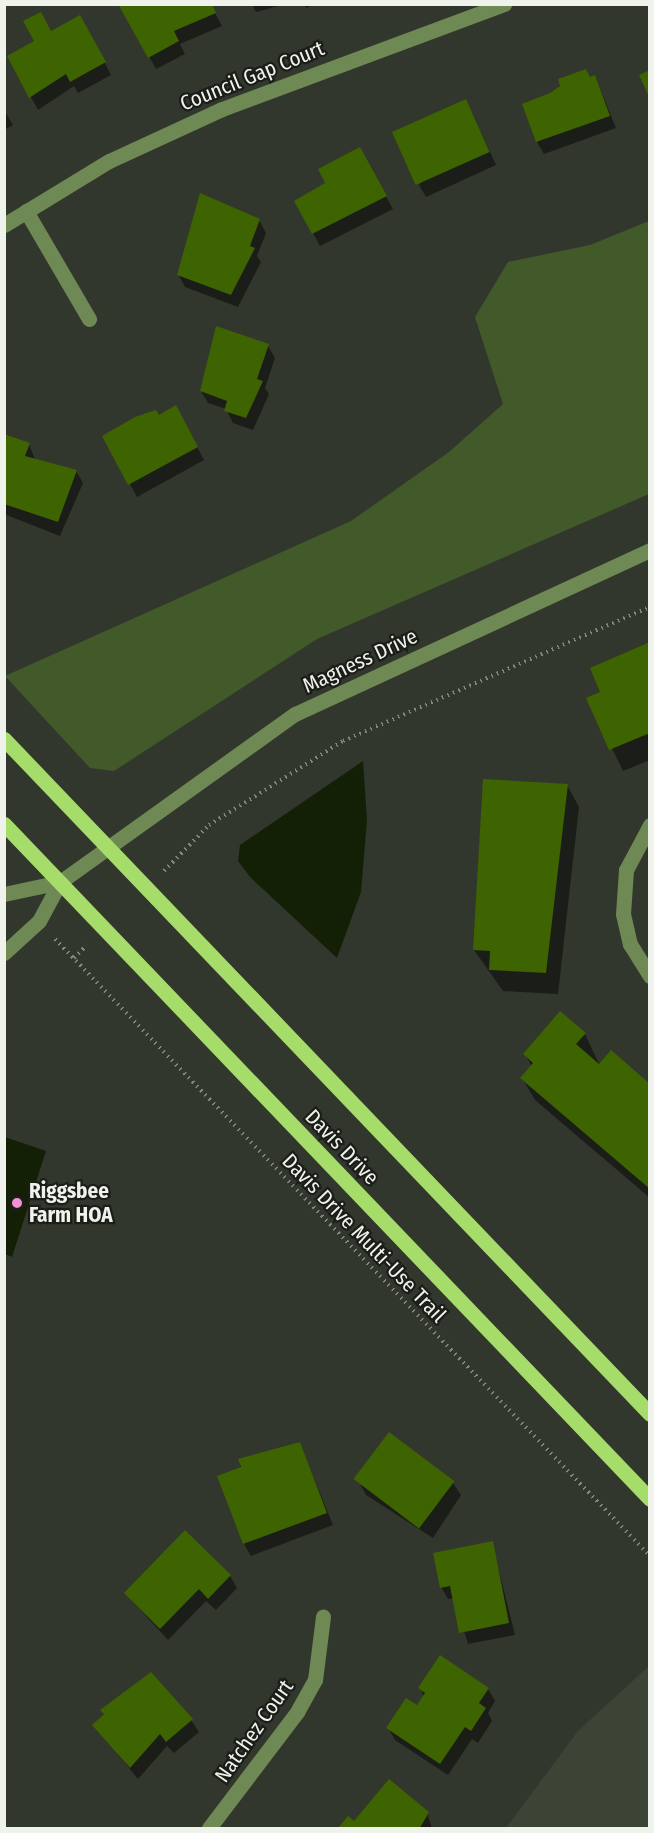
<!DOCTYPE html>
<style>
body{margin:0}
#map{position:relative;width:654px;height:1833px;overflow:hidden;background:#32372d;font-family:"Fira Sans Condensed",sans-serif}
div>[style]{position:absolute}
.built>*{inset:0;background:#3c4435}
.green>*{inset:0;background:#425929}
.water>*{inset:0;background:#142006}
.shadow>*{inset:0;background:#0007}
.building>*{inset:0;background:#3e6301;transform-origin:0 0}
.path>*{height:4px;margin-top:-2px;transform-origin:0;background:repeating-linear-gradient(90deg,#83887f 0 1.5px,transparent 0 6px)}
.minor>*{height:15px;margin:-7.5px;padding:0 7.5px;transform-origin:7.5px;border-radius:7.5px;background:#6e8954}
.major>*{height:15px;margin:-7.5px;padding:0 7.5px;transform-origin:7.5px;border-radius:7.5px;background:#a5dc6a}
.dots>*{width:16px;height:16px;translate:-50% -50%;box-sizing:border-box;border:3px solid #1b1d19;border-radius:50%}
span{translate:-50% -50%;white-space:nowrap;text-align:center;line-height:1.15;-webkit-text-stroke:4.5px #1b1d19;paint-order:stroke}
.street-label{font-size:21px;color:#eff3ec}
.poi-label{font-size:21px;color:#eff3ec;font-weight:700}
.left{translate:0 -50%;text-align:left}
.frame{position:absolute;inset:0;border:6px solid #eff3ec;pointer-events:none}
</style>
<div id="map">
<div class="built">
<div style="clip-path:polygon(649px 1666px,649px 1828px,506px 1828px,578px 1731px)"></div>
</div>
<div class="green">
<div style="clip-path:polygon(649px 221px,649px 494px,317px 639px,114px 771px,90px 768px,5px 676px,351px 521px,449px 452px,503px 404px,475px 317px,508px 262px,590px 245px)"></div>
</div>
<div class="water">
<div style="clip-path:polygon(363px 761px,367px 820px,361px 892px,337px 958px,250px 877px,238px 861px,240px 845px)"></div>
<div style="clip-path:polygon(5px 1137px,46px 1151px,12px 1257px,5px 1254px)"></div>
</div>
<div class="shadow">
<div style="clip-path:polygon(120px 4px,210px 4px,222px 26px,180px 44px,185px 54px,156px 69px)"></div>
<div style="clip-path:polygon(252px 4px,286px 4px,256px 12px)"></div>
<div style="clip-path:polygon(304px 4px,316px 4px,306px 8px)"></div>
<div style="clip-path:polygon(87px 29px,111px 75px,78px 93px,74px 86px,38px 110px,9px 56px,51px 33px)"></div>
<div style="clip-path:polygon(595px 76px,616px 128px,544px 154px,537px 142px)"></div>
<div style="clip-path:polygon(4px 110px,13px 125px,4px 130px)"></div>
<div style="clip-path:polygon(472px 113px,496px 165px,426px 197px,419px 185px)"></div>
<div style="clip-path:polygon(359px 149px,393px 209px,320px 246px,296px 201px,327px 184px)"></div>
<div style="clip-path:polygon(259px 220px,266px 233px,257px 256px,261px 262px,238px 307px,185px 287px,178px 274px)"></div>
<div style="clip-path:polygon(268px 346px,275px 358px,265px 388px,269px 394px,253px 430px,233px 423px,226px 409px,208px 403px,201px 391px)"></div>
<div style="clip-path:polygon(159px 417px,183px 420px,204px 460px,137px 497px,104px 436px)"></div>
<div style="clip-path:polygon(4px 436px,29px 444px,35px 460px,76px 471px,83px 483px,60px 536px,4px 514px)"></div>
<div style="clip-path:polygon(650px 644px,650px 760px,623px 771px,588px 699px,602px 693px)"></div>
<div style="clip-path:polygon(567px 785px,579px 807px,558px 994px,503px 991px,474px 950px)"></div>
<div style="clip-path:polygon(585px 1034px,600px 1066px,650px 1085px,650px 1198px,535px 1100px,522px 1078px,532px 1067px,525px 1054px)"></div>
<div style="clip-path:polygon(390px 1434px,453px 1483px,461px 1495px,433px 1538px,366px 1495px,359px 1482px)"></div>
<div style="clip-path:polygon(300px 1444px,333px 1525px,251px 1556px,244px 1544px,240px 1460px)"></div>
<div style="clip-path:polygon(492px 1543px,515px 1635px,468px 1644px,454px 1598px,448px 1599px,441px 1587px)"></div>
<div style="clip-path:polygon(230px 1576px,237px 1588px,216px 1610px,206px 1601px,168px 1640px,125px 1593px)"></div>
<div style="clip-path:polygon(420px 1688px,488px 1689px,495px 1701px,488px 1713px,492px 1721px,478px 1743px,472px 1739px,448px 1775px,395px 1740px,388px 1728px,417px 1707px,424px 1696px)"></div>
<div style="clip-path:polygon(121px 1694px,191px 1720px,199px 1732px,174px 1753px,167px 1746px,138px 1779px,94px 1725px)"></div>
<div style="clip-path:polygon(427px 1813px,432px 1828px,340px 1828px,348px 1818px,354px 1823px)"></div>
</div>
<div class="building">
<div style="clip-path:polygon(118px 4px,212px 4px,216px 13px,174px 31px,179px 41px,148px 58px)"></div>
<div style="clip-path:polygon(41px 12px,51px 31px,80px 15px,106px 62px,70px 82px,66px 74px,29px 98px,7px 56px,34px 41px,23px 21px)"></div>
<div style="clip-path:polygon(586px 69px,590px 77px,595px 75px,610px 116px,536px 142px,522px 104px,550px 93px,560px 86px,558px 79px)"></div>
<div style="clip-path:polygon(650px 70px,650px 99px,639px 75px)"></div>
<div style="left:466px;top:99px;width:58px;height:81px;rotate:66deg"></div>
<div style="clip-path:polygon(360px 147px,387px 196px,312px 234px,294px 201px,325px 183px,318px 169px)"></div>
<div style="clip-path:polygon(200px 193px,260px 219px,250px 246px,255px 248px,231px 295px,177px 275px)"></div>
<div style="clip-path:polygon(216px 326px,269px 344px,257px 379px,263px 381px,246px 418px,224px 411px,227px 401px,200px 391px)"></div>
<div style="clip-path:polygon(176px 405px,198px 447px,128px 485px,102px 436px,135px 417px,156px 410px,159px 415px)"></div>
<div style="clip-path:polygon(4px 434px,30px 443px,25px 456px,77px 470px,58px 522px,4px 504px)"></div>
<div style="clip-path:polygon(650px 642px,650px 733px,609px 750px,586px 698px,600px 692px,590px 668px)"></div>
<div style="clip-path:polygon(483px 779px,568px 784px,546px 973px,489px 970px,490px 951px,473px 950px)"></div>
<div style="clip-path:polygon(560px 1011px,586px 1033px,576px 1044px,599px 1064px,611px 1050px,650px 1084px,650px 1189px,520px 1078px,533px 1063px,523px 1054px)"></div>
<div style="left:389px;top:1432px;width:82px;height:59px;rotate:37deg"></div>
<div style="clip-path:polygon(300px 1442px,327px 1513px,243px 1544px,217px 1476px,241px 1467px,238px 1459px)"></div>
<div style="clip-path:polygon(185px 1530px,231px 1575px,208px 1599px,199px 1589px,160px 1629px,124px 1593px)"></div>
<div style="clip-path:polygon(493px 1541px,509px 1623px,459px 1633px,450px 1586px,440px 1588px,433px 1553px)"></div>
<div style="clip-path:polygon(440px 1655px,489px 1688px,479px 1703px,486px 1708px,471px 1731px,465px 1727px,440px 1764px,386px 1728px,406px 1698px,417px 1705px,425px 1693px,418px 1688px)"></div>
<div style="clip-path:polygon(151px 1672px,193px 1719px,166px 1742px,160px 1734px,130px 1768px,92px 1725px,104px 1714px,100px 1710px)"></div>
<div style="clip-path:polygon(389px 1779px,429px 1812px,420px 1828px,338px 1828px,348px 1816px,354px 1821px)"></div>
</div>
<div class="path">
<div style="left:164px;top:871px;width:64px;rotate:-45.6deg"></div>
<div style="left:209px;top:825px;width:158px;rotate:-32.1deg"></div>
<div style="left:343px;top:741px;width:335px;rotate:-23.6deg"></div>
<div style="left:55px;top:939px;width:857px;rotate:46.04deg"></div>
<div style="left:74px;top:958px;width:18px;rotate:-45deg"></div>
</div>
<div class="minor">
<div style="left:26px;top:211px;width:125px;rotate:59.7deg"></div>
<div style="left:4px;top:225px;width:123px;rotate:-31.4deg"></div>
<div style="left:109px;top:161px;width:124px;rotate:-24.7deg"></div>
<div style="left:222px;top:109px;width:301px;rotate:-20.4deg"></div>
<div style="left:650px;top:825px;width:51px;rotate:118.1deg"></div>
<div style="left:626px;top:870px;width:44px;rotate:93.9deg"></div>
<div style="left:623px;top:914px;width:31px;rotate:77deg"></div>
<div style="left:630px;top:944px;width:38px;rotate:58deg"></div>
<div style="left:4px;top:894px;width:57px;rotate:-12.1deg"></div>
<div style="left:4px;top:953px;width:47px;rotate:-42.4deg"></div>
<div style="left:39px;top:921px;width:44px;rotate:-61.7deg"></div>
<div style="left:60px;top:882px;width:289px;rotate:-35.6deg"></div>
<div style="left:295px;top:714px;width:391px;rotate:-24.8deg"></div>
<div style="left:209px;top:1828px;width:146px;rotate:-52.8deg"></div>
<div style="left:297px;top:1712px;width:37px;rotate:-61deg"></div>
<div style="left:315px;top:1680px;width:64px;rotate:-82.8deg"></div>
</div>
<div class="major">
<div style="left:4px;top:739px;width:934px;rotate:46.26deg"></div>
<div style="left:4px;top:824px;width:934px;rotate:46.26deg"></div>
</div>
<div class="dots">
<div style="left:17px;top:1203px;background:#f491d4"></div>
</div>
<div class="street-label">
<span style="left:252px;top:76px;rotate:-22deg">Council Gap Court</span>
<span style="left:360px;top:661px;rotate:-25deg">Magness Drive</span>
<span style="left:342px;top:1147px;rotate:46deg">Davis Drive</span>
<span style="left:364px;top:1238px;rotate:46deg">Davis Drive Multi-Use Trail</span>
<span style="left:254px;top:1731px;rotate:-55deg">Natchez Court</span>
</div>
<div class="poi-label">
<span class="left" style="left:29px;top:1203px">Riggsbee<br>Farm HOA</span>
</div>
<div class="frame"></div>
</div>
